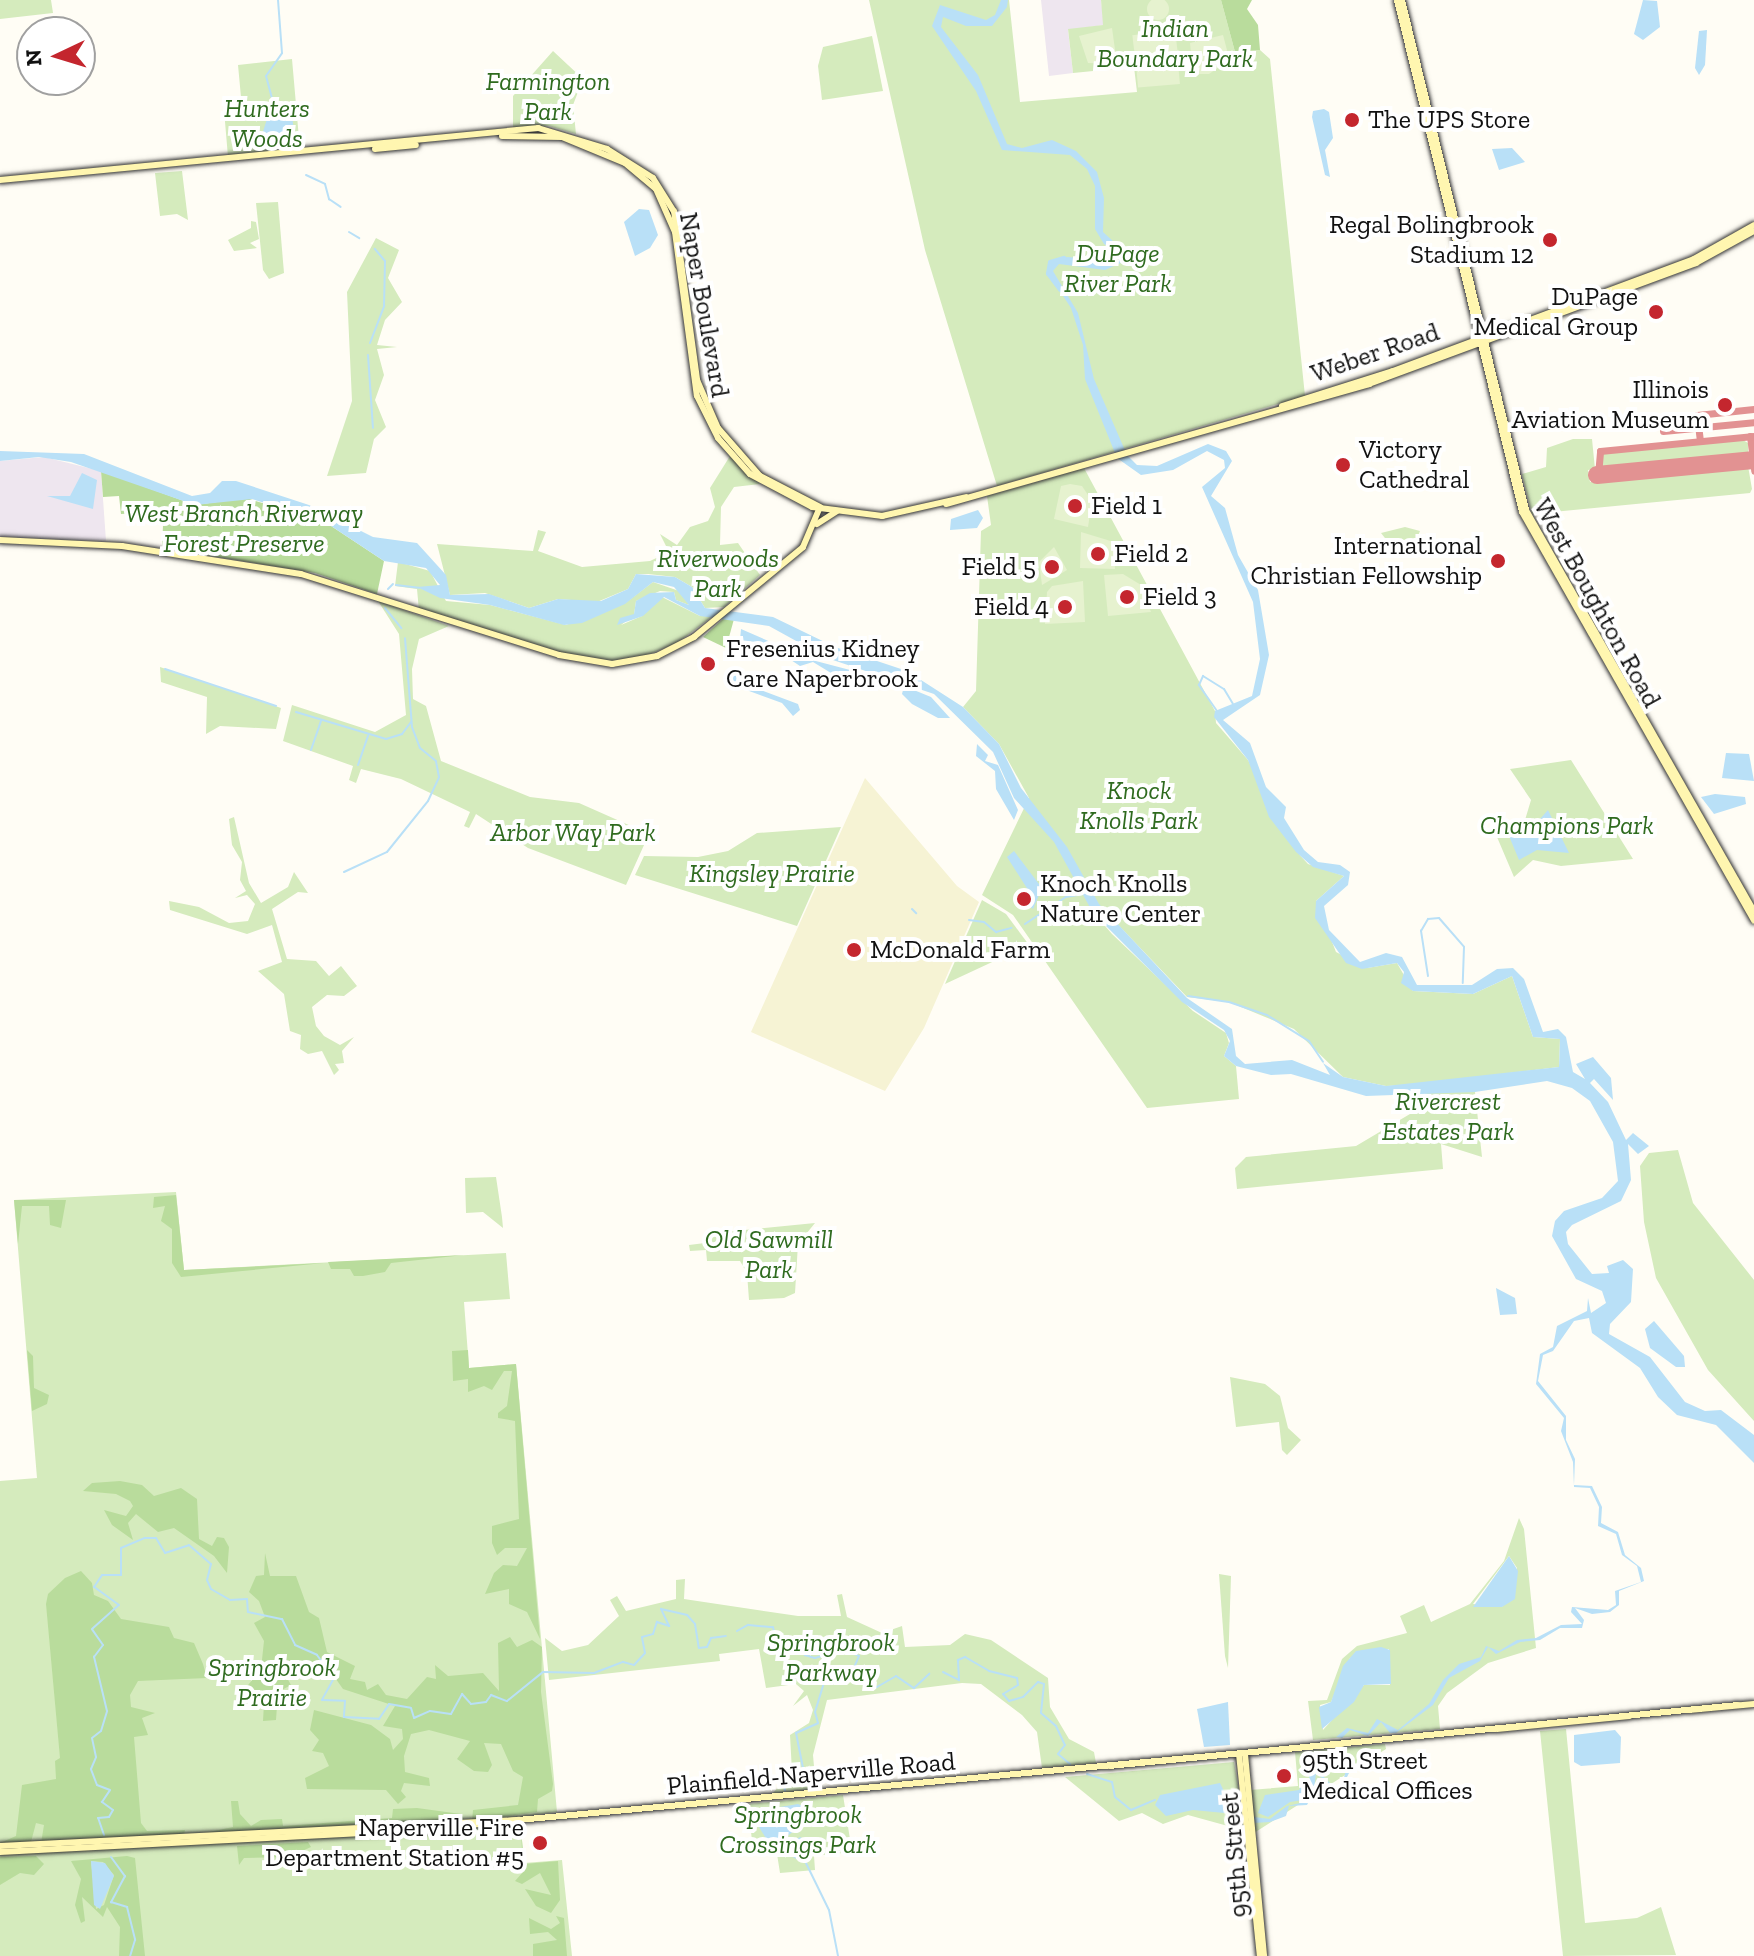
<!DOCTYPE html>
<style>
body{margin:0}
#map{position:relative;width:1754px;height:1956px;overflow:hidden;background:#fffdf5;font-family:"Zilla Slab",serif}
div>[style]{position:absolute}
.industrial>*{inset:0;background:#eee6ef}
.farmland>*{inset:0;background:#f6f3d4}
.green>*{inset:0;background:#d5ebbd}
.forest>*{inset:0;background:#b9dc9c}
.pitch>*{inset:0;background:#e6f2cf;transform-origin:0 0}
.round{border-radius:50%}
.water>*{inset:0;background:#b9e0f7}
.stream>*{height:2px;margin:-1px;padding:0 1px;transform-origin:1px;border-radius:1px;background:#b9e0f7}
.river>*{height:5px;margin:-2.5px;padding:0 2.5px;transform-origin:2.5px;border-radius:2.5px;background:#b9e0f7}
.taxiway>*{height:7px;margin:-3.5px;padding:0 3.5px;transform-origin:3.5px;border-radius:3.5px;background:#e29292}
.runway>*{height:18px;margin:-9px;padding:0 9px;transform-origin:9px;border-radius:9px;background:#e29292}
.roads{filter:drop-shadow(0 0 2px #333) drop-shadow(0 0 2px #333)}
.secondary>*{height:6px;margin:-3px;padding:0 3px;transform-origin:3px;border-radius:3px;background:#fff6b0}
.dots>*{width:22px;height:22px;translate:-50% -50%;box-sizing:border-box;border:4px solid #fff;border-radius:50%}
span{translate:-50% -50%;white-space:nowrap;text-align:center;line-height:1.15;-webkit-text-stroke:8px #fff;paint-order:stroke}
.park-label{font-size:26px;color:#2f6b1f;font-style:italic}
.poi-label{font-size:26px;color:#111}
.left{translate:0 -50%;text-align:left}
.right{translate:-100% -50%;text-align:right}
.street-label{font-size:26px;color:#111}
.north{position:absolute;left:16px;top:16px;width:80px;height:80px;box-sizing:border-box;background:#fff;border:2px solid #a0a0a0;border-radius:50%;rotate:266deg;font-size:22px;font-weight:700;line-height:32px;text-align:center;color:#111}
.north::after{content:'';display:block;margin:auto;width:28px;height:36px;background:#c4262e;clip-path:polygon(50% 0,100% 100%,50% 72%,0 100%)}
</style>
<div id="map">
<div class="industrial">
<div style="clip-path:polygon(1041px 0,1101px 0,1104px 25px,1068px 30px,1073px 73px,1049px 76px)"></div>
<div style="clip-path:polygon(44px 457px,101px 471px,106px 541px,0 537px,0 461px)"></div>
</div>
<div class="farmland">
<div style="clip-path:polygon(865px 778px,957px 886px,979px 902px,924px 1028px,885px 1091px,751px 1032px)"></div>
</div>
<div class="green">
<div style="clip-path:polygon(0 0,51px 0,53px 13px,0 19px)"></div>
<div style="clip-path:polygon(869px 0,1009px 0,1020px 102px,1137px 92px,1134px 67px,1073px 73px,1068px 29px,1103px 25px,1101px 0,1221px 0,1235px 52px,1260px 50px,1270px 59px,1305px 396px,997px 486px,925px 250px)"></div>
<div style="clip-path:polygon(872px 36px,883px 91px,822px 100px,818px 66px,823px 47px)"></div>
<div style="clip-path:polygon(553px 51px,583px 79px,573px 105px,576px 134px,549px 126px,513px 129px,513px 96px)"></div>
<div style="clip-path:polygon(292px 59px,300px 150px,228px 157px,224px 110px,242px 108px,238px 65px)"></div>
<div style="clip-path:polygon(182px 171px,188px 220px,177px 214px,160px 216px,155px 173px)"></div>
<div style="clip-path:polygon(278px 202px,284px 273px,269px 279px,263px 270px,256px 203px)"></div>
<div style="clip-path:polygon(251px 221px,256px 222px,259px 239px,250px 243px,257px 248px,234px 251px,228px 240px,251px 228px)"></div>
<div style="clip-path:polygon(376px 238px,399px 250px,388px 278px,402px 302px,385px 320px,377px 345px,397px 347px,377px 349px,384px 375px,375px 400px,386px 427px,374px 439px,366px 473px,327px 476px,352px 401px,347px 292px)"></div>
<div style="clip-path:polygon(1573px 439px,1592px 439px,1595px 469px,1588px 470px,1590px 482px,1748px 466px,1752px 489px,1750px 493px,1532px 514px,1522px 474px,1546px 467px,1547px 448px)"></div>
<div style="clip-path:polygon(1741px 439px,1748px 443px,1748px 455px,1603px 469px,1600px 465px,1601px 455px,1607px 453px)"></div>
<div style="clip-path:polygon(730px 456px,760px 484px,734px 487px,721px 507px,720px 545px,738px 543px,760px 575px,724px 607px,705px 608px,692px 587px,675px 577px,648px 574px,636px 574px,628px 589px,597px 602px,558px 599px,529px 608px,485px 593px,450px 595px,437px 544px,533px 551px,538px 530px,546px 532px,538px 551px,582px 567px,650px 561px,669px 552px,660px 534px,677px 545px,690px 527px,708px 521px,715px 507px,710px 488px)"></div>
<div style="clip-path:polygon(1084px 468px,1215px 711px,1216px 723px,1248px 760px,1296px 851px,1308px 864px,1344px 876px,1316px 901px,1336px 952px,1367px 968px,1397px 963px,1413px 991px,1473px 994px,1512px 976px,1533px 1037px,1560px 1039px,1559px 1067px,1412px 1085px,1386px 1086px,1343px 1077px,1294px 1029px,1229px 1002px,1187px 997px,1105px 911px,1099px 919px,1112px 934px,1193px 1011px,1226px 1033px,1229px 1043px,1224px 1056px,1236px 1066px,1239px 1099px,1147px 1108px,1013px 915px,982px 895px,1029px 798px,999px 744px,963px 707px,976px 691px,981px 531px,991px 525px,987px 496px)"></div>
<div style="clip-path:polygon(1405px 527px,1420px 531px,1411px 554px,1392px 547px,1381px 533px)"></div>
<div style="clip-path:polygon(398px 562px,430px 571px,446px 601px,490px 605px,566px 625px,628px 601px,653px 582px,682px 592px,689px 605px,676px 600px,674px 592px,660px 591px,636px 601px,634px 615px,621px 625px,642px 616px,662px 597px,700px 616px,713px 616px,677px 643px,645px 656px,614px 661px,570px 656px,419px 611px,417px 589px,395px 586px)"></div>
<div style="clip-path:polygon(378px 601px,449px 626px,419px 639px,412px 669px,413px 699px,426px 706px,441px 761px,530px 797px,579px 803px,649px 834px,626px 885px,528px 848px,476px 814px,469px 828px,464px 826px,470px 812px,401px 779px,361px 769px,356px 783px,349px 780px,353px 766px,283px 741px,292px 705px,375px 732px,406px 715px,399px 634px)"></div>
<div style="clip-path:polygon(160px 667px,281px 708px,276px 729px,220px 726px,206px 734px,207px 697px,161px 682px)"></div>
<div style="clip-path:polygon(1571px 760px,1633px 859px,1561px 866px,1533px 860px,1514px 877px,1494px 830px,1525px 820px,1531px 800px,1510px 769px)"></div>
<div style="clip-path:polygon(234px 817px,249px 883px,261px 903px,288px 887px,294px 872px,308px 893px,298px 892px,272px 909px,287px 959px,316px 961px,329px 976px,341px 966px,357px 986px,344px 996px,327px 995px,312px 1007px,316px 1026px,324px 1036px,340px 1045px,354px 1037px,342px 1051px,344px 1063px,335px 1064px,339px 1070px,334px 1075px,322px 1051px,308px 1054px,300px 1049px,301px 1035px,290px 1031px,284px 994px,258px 971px,282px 962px,272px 925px,247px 934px,170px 910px,169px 901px,199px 907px,229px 923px,248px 921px,255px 904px,247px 895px,235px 898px,246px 891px,240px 880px,242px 862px,232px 845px,229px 819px)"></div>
<div style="clip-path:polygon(841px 827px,797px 926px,635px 875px,644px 856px,698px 857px,728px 851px,757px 833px)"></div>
<div style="clip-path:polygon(982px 900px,1006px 914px,1029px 945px,945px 984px)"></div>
<div style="clip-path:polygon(1439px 1090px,1475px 1092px,1482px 1157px,1441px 1144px,1443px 1169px,1237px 1189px,1235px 1168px,1246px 1157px,1356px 1146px,1415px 1111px,1424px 1094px)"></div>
<div style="clip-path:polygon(1678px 1150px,1693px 1203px,1754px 1280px,1754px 1421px,1708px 1370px,1656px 1278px,1644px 1222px,1640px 1166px,1649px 1153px)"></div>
<div style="clip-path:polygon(496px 1177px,502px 1217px,503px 1228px,483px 1212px,466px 1213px,465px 1178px)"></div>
<div style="clip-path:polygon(176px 1192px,184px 1270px,506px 1253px,510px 1299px,464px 1302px,469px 1368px,516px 1364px,557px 1812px,520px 1817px,524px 1863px,562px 1860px,572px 1956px,0 1956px,0 1481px,37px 1478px,14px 1200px)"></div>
<div style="clip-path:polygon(815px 1223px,798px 1244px,795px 1293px,784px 1298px,749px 1300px,747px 1273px,740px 1261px,707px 1261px,706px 1250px,690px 1251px,689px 1245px,705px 1243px,705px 1234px)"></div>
<div style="clip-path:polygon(1230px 1377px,1265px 1384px,1280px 1396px,1288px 1428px,1301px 1440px,1287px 1455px,1282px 1450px,1279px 1422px,1236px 1427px)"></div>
<div style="clip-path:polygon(evenodd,1519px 1518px,1524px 1529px,1536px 1648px,1488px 1663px,1447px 1693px,1438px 1706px,1440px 1729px,1313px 1740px,1308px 1701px,1327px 1700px,1342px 1659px,1357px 1646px,1407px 1633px,1400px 1616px,1424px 1605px,1431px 1622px,1470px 1604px,1504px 1561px,1519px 1518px,1509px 1556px,1517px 1568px,1502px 1607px,1473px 1604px,1509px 1556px,1519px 1518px,1389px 1649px,1390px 1685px,1364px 1685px,1323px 1730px,1320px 1705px,1331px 1702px,1350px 1658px,1389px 1649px)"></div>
<div style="clip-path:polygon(1219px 1574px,1231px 1576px,1228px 1668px,1225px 1656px)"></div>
<div style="clip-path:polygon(685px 1579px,684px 1599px,798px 1616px,841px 1616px,837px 1595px,842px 1594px,847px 1617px,882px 1633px,902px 1626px,905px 1647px,950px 1645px,965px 1634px,991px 1640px,1048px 1678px,1050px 1707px,1069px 1739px,1094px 1752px,1096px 1763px,1042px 1768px,1037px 1732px,1022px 1715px,981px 1684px,962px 1683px,827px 1700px,813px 1755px,816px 1789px,772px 1794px,792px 1772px,790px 1735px,809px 1723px,813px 1710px,807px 1695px,793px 1706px,804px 1691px,796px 1684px,766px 1688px,759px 1649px,719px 1654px,720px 1661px,549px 1680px,545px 1638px,562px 1651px,588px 1645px,619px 1616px,610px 1600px,617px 1596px,626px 1611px,676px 1599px,676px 1580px)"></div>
<div style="clip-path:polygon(1566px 1729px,1585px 1923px,1637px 1918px,1661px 1907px,1676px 1955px,1563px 1956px,1540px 1731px)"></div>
<div style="clip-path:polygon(1385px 1744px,1386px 1749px,1254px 1833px,1250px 1790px,1298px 1786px,1295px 1752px)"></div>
<div style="clip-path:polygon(1234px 1762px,1246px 1831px,1188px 1815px,1163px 1824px,1142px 1813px,1119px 1821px,1065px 1777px)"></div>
<div style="clip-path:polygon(843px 1795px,852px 1852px,814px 1856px,815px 1870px,780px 1873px,777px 1854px,770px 1848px,753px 1850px,748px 1804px)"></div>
</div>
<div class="forest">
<div style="clip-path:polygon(1221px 0,1252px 0,1247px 9px,1258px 25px,1260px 50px,1235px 52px)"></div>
<div style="clip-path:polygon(101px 471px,195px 505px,246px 498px,325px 522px,384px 561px,377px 594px,315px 573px,162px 548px,163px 525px,144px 522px,141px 513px,121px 514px,119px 496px,103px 497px)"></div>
<div style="clip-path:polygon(724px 618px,734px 619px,726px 648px,703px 637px)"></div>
<div style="clip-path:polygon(176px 1195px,184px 1270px,324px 1263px,181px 1277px,172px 1263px,172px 1229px,161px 1221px,165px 1206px,153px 1208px,154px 1197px)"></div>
<div style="clip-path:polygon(14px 1200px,66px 1200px,61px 1228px,50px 1225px,49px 1206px,22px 1206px,18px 1244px)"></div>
<div style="clip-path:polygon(464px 1255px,391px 1263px,385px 1272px,363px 1276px,354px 1276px,350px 1269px,331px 1269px,328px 1262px)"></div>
<div style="clip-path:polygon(27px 1350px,33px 1356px,34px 1388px,49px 1395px,47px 1404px,32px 1411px)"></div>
<div style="clip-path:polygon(468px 1350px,469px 1368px,516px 1364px,540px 1639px,527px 1612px,509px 1604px,509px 1589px,485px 1594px,494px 1573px,503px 1565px,517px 1566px,527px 1548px,505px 1548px,497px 1555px,492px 1543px,492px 1526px,519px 1519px,515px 1421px,498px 1418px,498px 1413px,507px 1406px,512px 1371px,504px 1371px,492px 1390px,484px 1386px,468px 1392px,468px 1379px,453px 1381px,452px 1351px)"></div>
<div style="clip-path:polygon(120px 1481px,142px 1485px,154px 1496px,181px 1488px,197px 1499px,199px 1539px,212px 1546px,217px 1537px,224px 1538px,229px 1547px,227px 1573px,214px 1556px,174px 1528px,158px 1532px,136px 1514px,128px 1523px,133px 1540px,112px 1525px,104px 1510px,126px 1516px,133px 1506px,130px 1501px,116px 1494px,83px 1491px,92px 1483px)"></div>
<div style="clip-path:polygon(265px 1553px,270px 1576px,296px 1576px,309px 1612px,319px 1618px,327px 1652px,355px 1666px,350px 1679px,365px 1682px,367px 1690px,378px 1684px,386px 1695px,407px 1699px,427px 1677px,436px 1679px,435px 1665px,448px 1676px,483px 1673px,499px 1691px,498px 1643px,510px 1637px,517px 1647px,532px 1640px,542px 1647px,541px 1692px,553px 1784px,552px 1791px,538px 1799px,537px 1812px,472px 1821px,473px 1810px,518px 1805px,523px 1777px,513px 1771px,501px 1744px,484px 1743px,492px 1765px,488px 1772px,474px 1771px,457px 1759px,470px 1741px,429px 1730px,411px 1734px,404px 1756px,405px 1772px,429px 1778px,430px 1786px,404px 1783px,401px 1791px,406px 1797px,398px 1804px,386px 1790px,307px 1789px,305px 1778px,329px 1766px,323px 1753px,312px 1751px,319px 1740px,310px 1730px,314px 1710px,371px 1725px,390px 1739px,393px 1750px,403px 1739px,402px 1729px,383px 1726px,395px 1706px,343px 1689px,326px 1665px,319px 1674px,286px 1676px,291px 1685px,278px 1692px,276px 1720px,263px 1721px,264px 1703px,245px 1708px,240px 1695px,261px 1669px,264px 1641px,254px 1623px,265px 1617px,259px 1601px,249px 1592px,256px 1576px,264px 1575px)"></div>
<div style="clip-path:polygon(81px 1571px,92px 1583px,94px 1595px,108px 1601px,121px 1619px,169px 1627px,174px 1638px,194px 1643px,203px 1664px,207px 1678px,138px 1681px,130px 1695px,131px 1707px,155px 1713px,142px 1718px,148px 1735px,134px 1737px,141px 1823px,147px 1831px,185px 1830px,184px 1835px,41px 1843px,44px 1825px,36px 1823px,31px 1842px,0 1843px,16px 1836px,22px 1785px,56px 1779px,55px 1761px,60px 1758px,46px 1604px,48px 1594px,65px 1578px)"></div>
<div style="clip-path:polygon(231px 1801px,238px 1801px,240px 1814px,251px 1826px,261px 1820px,282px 1819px,283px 1826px,392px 1818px,393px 1809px,417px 1808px,461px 1814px,464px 1819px,194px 1835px,233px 1827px)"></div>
<div style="clip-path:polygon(521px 1829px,524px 1864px,558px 1861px,560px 1900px,551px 1913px,536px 1906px,525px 1889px,551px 1895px,540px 1873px,522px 1884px,515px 1881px,523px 1872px)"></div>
<div style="clip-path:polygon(308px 1842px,311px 1847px,289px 1857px,244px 1858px,239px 1865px,237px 1846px)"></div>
<div style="clip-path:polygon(36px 1856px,44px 1864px,34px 1875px,20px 1873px,0 1885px,0 1857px)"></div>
<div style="clip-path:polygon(evenodd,127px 1856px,135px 1858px,145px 1956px,119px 1956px,120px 1927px,107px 1907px,103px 1917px,82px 1897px,85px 1921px,81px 1923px,75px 1905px,81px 1879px,71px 1861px,127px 1856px,91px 1861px,103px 1862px,114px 1875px,104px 1905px,96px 1909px,91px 1861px)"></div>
<div style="clip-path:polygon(556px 1916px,564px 1918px,567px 1956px,533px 1956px,533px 1944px,557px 1940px,548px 1932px,530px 1934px,529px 1918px,551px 1929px,560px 1923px)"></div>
</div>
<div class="pitch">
<div class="round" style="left:1147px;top:-2px;width:22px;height:22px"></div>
<div style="clip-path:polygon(1112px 28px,1117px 64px,1088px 63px,1079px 36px)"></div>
<div style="left:1175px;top:30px;width:25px;height:43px;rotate:83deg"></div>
<div style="clip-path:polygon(1223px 35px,1227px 50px,1222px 65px,1209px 74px,1193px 74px,1190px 43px)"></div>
<div style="left:1178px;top:62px;width:22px;height:42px;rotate:85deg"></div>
<div style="clip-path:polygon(1070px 484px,1082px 486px,1092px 501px,1088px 527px,1054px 519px,1061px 486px)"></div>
<div style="clip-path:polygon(1081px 532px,1114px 542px,1115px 569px,1080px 568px)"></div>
<div style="clip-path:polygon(1054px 547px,1067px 570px,1042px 585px,1039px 562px)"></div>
<div style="clip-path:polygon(1123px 574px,1141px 585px,1151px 612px,1108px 616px,1104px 575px)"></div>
<div style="clip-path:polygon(1083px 581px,1085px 622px,1045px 624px,1047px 592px,1052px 586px)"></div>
</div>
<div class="water">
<div style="clip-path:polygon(1001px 0,1008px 0,1007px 7px,992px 26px,966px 26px,943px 17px,941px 27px,978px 75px,1007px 144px,1022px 148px,1052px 140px,1076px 151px,1097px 172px,1104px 198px,1103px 232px,1125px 252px,1125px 261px,1105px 270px,1059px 264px,1053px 271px,1078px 313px,1094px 379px,1127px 455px,1137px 465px,1157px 466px,1208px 444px,1226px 451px,1232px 461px,1211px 496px,1225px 508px,1238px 555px,1258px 590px,1269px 655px,1260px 695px,1223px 720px,1250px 743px,1266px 787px,1286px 807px,1284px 818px,1304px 850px,1318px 862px,1340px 865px,1350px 872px,1348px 885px,1324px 906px,1329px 930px,1360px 962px,1386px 953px,1402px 957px,1417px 985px,1472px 985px,1497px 969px,1513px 968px,1524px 979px,1543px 1032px,1558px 1029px,1566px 1037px,1573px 1072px,1585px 1079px,1576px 1064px,1593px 1057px,1611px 1078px,1613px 1100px,1594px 1079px,1590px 1083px,1608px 1102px,1626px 1140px,1633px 1133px,1649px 1146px,1638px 1154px,1628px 1144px,1631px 1180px,1621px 1201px,1572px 1225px,1566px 1232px,1568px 1244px,1592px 1274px,1609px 1273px,1607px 1266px,1623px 1260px,1633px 1269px,1631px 1302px,1610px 1324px,1609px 1334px,1650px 1357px,1685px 1402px,1705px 1411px,1721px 1410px,1754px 1435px,1754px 1463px,1716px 1425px,1677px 1415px,1658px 1397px,1640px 1368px,1592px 1333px,1589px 1318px,1574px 1321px,1553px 1351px,1543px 1355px,1538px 1381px,1566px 1416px,1566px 1440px,1575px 1459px,1574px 1485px,1592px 1486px,1602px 1507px,1601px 1523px,1618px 1532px,1625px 1555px,1641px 1568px,1644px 1581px,1619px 1591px,1619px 1605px,1610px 1612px,1592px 1614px,1575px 1608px,1584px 1620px,1582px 1628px,1560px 1628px,1540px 1640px,1520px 1642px,1496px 1654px,1488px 1647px,1480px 1661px,1449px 1678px,1433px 1705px,1396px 1733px,1390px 1733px,1381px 1722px,1368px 1736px,1350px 1730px,1342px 1738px,1336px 1737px,1347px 1728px,1368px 1733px,1377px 1719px,1398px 1730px,1429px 1704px,1443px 1680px,1459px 1664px,1481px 1657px,1486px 1646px,1499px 1651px,1517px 1640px,1536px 1638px,1561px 1625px,1582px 1624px,1571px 1612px,1572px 1607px,1608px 1610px,1616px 1605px,1615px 1591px,1641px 1582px,1637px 1566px,1622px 1555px,1616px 1534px,1598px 1526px,1599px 1507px,1590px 1488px,1574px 1487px,1573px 1462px,1561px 1431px,1564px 1418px,1536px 1384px,1540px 1354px,1553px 1347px,1557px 1326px,1587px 1311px,1588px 1298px,1591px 1313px,1606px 1303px,1602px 1291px,1576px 1279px,1552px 1236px,1555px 1221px,1564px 1211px,1602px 1198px,1618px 1181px,1613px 1142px,1590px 1101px,1572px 1088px,1547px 1081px,1475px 1092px,1366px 1096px,1291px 1074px,1271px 1075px,1236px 1066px,1224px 1056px,1230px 1041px,1224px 1030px,1182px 1002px,1093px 913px,1054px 842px,1014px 798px,993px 752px,934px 694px,827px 658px,769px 626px,700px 616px,664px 597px,643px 616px,617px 625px,620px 618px,634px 614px,636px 601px,650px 593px,674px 592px,676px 600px,689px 605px,674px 587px,653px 582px,625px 604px,582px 623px,564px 625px,490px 605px,440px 598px,417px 587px,440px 585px,426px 568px,384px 561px,325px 522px,252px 499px,195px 505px,71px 462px,39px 457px,0 461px,0 451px,84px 454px,192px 496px,210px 493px,222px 481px,236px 481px,309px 505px,373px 537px,417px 543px,446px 575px,450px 595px,489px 594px,529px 608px,558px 599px,601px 601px,628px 589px,636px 574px,675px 577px,692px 587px,705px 608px,773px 617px,835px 647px,907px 671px,963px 707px,999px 744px,1021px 788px,1067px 847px,1099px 904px,1187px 998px,1232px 1029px,1236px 1056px,1245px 1064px,1292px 1060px,1330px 1075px,1323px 1063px,1343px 1077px,1386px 1086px,1559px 1067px,1560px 1039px,1533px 1037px,1512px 976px,1473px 994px,1413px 991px,1401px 983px,1404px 972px,1397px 963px,1362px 969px,1346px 963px,1315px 918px,1316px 901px,1344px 876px,1313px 867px,1296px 852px,1269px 817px,1248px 760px,1214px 717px,1215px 711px,1252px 696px,1260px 659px,1253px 602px,1202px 487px,1225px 468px,1224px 460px,1207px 451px,1173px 470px,1141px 475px,1117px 458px,1085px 379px,1083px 345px,1071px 308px,1048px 273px,1050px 262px,1067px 257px,1119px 261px,1121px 255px,1104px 244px,1095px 229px,1095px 186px,1087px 169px,1070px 155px,1002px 150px,976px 91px,932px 26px,940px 5px,986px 20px,995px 15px)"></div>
<div style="clip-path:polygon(1643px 0,1657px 1px,1660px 27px,1643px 40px,1634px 34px)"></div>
<div style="clip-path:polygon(1707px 30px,1705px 65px,1699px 75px,1695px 68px,1699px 31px)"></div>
<div style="clip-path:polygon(272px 103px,291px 108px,294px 131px,288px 140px,261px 138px)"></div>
<div style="clip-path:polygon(1324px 109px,1329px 112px,1333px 138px,1325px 150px,1330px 177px,1325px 175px,1312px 117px,1313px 111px)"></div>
<div style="clip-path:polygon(1512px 148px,1525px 162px,1499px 170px,1492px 149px)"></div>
<div style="clip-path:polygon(639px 209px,649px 210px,658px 235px,650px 248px,635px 256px,624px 222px)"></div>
<div style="clip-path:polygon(82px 473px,97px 480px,93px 509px,47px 496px,70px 496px)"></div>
<div style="clip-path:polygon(978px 510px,983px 518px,977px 528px,950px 530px,951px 519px)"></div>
<div style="clip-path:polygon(741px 629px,812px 660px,850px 670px,857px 676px,849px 684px,813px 662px,800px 666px,765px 643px,740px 640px)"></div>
<div style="clip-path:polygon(732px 671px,758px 689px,798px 704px,800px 710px,793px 716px,782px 703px,733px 685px,728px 681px)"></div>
<div style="clip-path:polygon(904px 686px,931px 697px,950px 718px,938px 718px,912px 704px,902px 694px)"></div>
<div style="clip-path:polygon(977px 744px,988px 755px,985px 761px,998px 765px,1018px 810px,1014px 820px,996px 789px,995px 771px,976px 756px)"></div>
<div style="clip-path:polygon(1726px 753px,1749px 754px,1754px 781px,1722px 778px)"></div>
<div style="clip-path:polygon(1715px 794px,1745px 797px,1746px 804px,1714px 814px,1701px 797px)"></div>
<div style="clip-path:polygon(1548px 810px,1569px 853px,1537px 850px,1519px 860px,1509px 836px,1524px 837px)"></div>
<div style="clip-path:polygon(1014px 851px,1042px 888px,1033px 909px,1028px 905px,1030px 893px,1007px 857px)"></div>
<div style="clip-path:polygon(1496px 1288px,1515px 1298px,1517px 1314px,1500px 1315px)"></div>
<div style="clip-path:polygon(1654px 1321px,1684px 1356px,1685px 1367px,1676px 1367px,1650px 1348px,1645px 1329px)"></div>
<div style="clip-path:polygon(1509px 1556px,1518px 1571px,1515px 1599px,1502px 1607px,1473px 1607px)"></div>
<div style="clip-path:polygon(1381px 1647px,1390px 1650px,1391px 1684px,1364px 1685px,1354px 1702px,1322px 1729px,1319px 1707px,1331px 1702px,1343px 1666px,1356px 1651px)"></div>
<div style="clip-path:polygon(1228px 1702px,1230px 1745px,1204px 1747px,1197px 1709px)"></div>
<div style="clip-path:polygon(1615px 1730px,1621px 1737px,1620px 1763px,1581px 1766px,1574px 1762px,1574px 1735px)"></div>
<div style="clip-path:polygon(1344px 1750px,1350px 1771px,1345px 1781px,1336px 1790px,1316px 1773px,1314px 1791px,1307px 1805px,1289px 1806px,1286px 1816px,1270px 1822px,1254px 1823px,1254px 1817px,1270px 1819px,1287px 1806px,1305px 1802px,1310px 1793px,1303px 1800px,1290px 1802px,1268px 1817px,1258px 1813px,1265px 1795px,1299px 1790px,1304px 1781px,1311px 1790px,1309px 1776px,1316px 1769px,1335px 1788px,1343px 1782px,1347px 1765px,1338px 1751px)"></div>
<div style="clip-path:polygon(1220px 1783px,1235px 1814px,1193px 1810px,1166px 1816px,1155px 1805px,1160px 1795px)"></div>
<div style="clip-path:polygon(798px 1804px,807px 1808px,808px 1821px,783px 1839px,787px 1845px,800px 1837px,808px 1841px,800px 1861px,770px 1845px,756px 1822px,762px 1810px)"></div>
<div style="clip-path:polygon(91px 1861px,105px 1863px,114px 1876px,100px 1909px,94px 1905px)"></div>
</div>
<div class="stream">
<div style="left:273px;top:102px;width:27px;rotate:-105deg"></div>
<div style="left:266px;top:76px;width:28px;rotate:-55deg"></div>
<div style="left:282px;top:53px;width:53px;rotate:-94.3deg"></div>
<div style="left:306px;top:175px;width:21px;rotate:25deg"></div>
<div style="left:325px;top:184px;width:16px;rotate:75deg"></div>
<div style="left:329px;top:199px;width:14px;rotate:34deg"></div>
<div style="left:349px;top:232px;width:12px;rotate:31deg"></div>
<div style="left:370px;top:343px;width:40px;rotate:-69deg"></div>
<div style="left:384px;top:306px;width:45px;rotate:-88.7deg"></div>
<div style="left:385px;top:261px;width:16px;rotate:-130deg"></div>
<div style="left:368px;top:355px;width:73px;rotate:86.1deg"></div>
<div style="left:396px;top:585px;width:23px;rotate:7deg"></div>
<div style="left:388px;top:589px;width:7px;rotate:-45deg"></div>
<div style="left:385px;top:608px;width:26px;rotate:51deg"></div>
<div style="left:165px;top:669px;width:117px;rotate:18.4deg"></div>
<div style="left:1217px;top:711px;width:32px;rotate:-125deg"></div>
<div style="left:1199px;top:685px;width:10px;rotate:-66deg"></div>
<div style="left:1203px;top:676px;width:25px;rotate:32deg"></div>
<div style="left:1224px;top:689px;width:17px;rotate:59deg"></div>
<div style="left:296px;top:712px;width:94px;rotate:16.7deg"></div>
<div style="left:386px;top:739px;width:17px;rotate:-17deg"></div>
<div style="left:402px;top:734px;width:15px;rotate:-53deg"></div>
<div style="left:311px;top:750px;width:31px;rotate:-71deg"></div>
<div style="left:358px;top:765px;width:31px;rotate:-71deg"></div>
<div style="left:344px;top:872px;width:47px;rotate:-24.9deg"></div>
<div style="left:387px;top:852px;width:65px;rotate:-51.2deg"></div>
<div style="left:428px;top:801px;width:26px;rotate:-65deg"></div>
<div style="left:439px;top:777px;width:16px;rotate:-101deg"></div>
<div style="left:436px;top:761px;width:21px;rotate:-141deg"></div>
<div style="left:420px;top:748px;width:22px;rotate:-111deg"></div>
<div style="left:412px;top:727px;width:89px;rotate:-94.5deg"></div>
<div style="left:912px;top:909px;width:6px;rotate:45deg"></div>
<div style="left:969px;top:920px;width:15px;rotate:8deg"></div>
<div style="left:984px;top:922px;width:16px;rotate:40deg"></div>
<div style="left:996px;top:932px;width:16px;rotate:-15deg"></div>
<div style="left:1025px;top:924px;width:49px;rotate:-33.4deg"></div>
<div style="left:1066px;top:897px;width:17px;rotate:-10deg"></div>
<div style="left:1428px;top:976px;width:46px;rotate:-98.8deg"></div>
<div style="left:1421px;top:931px;width:14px;rotate:-60deg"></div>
<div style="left:1428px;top:919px;width:11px;rotate:-5deg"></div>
<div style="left:1439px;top:918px;width:38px;rotate:49deg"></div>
<div style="left:1464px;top:947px;width:36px;rotate:92deg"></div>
<div style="left:1188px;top:996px;width:41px;rotate:8.3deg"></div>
<div style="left:1229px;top:1002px;width:40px;rotate:18.9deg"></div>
<div style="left:1267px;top:1015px;width:49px;rotate:31.8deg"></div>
<div style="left:1309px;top:1041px;width:25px;rotate:56deg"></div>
<div style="left:737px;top:1631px;width:13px;rotate:-29deg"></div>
<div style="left:748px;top:1625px;width:25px;rotate:5deg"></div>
<div style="left:773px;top:1627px;width:27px;rotate:77deg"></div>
<div style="left:779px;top:1653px;width:25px;rotate:-34deg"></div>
<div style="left:800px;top:1639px;width:17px;rotate:73deg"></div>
<div style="left:805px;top:1655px;width:10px;rotate:17deg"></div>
<div style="left:815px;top:1658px;width:7px;rotate:-16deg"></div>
<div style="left:822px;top:1656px;width:17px;rotate:-69deg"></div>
<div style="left:828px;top:1640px;width:16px;rotate:-18deg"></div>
<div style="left:843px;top:1635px;width:15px;rotate:82deg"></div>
<div style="left:845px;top:1650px;width:15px;rotate:23deg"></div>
<div style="left:859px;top:1656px;width:13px;rotate:113deg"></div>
<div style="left:854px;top:1669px;width:9px;rotate:69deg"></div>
<div style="left:857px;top:1677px;width:22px;rotate:27deg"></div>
<div style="left:877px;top:1687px;width:22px;rotate:-30deg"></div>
<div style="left:896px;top:1676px;width:22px;rotate:34deg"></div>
<div style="left:914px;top:1688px;width:21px;rotate:-43deg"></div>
<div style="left:943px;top:1672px;width:18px;rotate:27deg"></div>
<div style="left:959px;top:1680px;width:20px;rotate:-93deg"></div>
<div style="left:958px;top:1660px;width:8px;rotate:-23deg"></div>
<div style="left:965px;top:1657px;width:28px;rotate:30deg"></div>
<div style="left:989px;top:1671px;width:29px;rotate:14deg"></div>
<div style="left:1017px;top:1678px;width:7px;rotate:82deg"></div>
<div style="left:1018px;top:1685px;width:17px;rotate:149deg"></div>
<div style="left:1003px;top:1694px;width:9px;rotate:49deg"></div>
<div style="left:1009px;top:1701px;width:15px;rotate:-16deg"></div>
<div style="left:1023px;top:1697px;width:21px;rotate:-45deg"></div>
<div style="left:1038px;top:1682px;width:6px;rotate:18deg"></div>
<div style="left:1044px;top:1684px;width:29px;rotate:96deg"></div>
<div style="left:1041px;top:1713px;width:20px;rotate:41deg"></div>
<div style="left:1056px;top:1726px;width:21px;rotate:65deg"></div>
<div style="left:1065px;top:1745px;width:11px;rotate:128deg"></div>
<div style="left:1058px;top:1754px;width:16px;rotate:40deg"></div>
<div style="left:1087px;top:1774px;width:26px;rotate:18deg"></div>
<div style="left:1112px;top:1782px;width:15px;rotate:79deg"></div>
<div style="left:1115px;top:1797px;width:21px;rotate:39deg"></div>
<div style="left:1131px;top:1810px;width:26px;rotate:-23deg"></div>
<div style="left:785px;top:1791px;width:11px;rotate:-95deg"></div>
<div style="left:784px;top:1780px;width:21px;rotate:-19deg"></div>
<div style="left:804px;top:1773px;width:41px;rotate:-101.3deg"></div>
<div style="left:796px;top:1733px;width:24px;rotate:-24deg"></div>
<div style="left:818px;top:1723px;width:11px;rotate:-105deg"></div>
<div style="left:815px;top:1712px;width:30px;rotate:-73deg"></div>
<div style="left:824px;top:1683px;width:22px;rotate:-34deg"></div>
<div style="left:842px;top:1671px;width:4px;rotate:-124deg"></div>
<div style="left:840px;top:1668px;width:13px"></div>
<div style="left:104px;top:1835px;width:18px;rotate:-109deg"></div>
<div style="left:98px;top:1818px;width:11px;rotate:-5deg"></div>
<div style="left:109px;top:1817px;width:8px;rotate:-60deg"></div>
<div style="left:113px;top:1810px;width:14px;rotate:-144deg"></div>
<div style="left:102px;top:1802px;width:14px;rotate:-56deg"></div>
<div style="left:110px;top:1790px;width:14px;rotate:-159deg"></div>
<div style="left:97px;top:1785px;width:17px;rotate:-111deg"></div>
<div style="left:91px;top:1769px;width:13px;rotate:-67deg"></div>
<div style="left:96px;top:1757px;width:19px;rotate:-102deg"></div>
<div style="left:92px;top:1738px;width:11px;rotate:-38deg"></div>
<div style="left:101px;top:1731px;width:21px;rotate:-73deg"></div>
<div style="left:107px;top:1711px;width:56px;rotate:-103.5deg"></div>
<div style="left:94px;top:1657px;width:15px;rotate:-53deg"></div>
<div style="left:103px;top:1645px;width:19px;rotate:-125deg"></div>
<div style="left:92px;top:1629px;width:36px;rotate:-42deg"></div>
<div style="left:119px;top:1605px;width:31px;rotate:-144deg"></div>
<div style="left:94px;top:1587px;width:14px;rotate:-56deg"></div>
<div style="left:102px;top:1575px;width:19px"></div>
<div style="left:121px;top:1575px;width:27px;rotate:-90deg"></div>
<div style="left:121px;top:1548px;width:26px;rotate:-23deg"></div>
<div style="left:145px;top:1538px;width:11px"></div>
<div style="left:156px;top:1538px;width:17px;rotate:59deg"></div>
<div style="left:165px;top:1553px;width:25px;rotate:-18deg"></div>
<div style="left:189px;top:1545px;width:29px;rotate:41deg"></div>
<div style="left:211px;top:1564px;width:16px;rotate:104deg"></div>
<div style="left:207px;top:1580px;width:10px;rotate:66deg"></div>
<div style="left:211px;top:1589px;width:22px;rotate:30deg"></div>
<div style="left:230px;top:1600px;width:17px;rotate:-3deg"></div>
<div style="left:247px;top:1599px;width:13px;rotate:86deg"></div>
<div style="left:248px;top:1612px;width:35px;rotate:12deg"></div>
<div style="left:282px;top:1619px;width:29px;rotate:63deg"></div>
<div style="left:295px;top:1645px;width:24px;rotate:24deg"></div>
<div style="left:317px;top:1655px;width:29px;rotate:54deg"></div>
<div style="left:334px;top:1678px;width:25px;rotate:119deg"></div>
<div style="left:322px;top:1700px;width:23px;rotate:2deg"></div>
<div style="left:345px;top:1701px;width:16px;rotate:94deg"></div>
<div style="left:344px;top:1717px;width:35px;rotate:3deg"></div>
<div style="left:379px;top:1719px;width:18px;rotate:-56deg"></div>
<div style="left:389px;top:1704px;width:22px;rotate:10deg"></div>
<div style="left:411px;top:1708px;width:10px;rotate:73deg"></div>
<div style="left:414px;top:1718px;width:17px;rotate:-24deg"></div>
<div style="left:430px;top:1711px;width:21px;rotate:8deg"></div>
<div style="left:451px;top:1714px;width:23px;rotate:-61deg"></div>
<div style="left:462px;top:1694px;width:13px;rotate:48deg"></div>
<div style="left:471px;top:1704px;width:15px;rotate:-8deg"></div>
<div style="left:486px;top:1702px;width:9px;rotate:-54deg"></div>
<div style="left:491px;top:1695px;width:17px;rotate:21deg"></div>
<div style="left:507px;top:1701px;width:46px;rotate:-38.9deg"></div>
<div style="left:543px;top:1672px;width:51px;rotate:1.1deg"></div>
<div style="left:594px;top:1673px;width:31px;rotate:-21deg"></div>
<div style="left:623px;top:1662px;width:11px;rotate:15deg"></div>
<div style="left:634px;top:1665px;width:16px;rotate:-47deg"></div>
<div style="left:645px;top:1653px;width:16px;rotate:-101deg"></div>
<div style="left:642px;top:1637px;width:11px;rotate:-15deg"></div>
<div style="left:653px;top:1634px;width:13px;rotate:-72deg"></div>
<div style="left:657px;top:1622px;width:13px;rotate:18deg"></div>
<div style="left:669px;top:1626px;width:19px;rotate:-115deg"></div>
<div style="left:661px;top:1609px;width:27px;rotate:13deg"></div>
<div style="left:687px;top:1615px;width:12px;rotate:48deg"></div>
<div style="left:695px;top:1624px;width:24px;rotate:81deg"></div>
<div style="left:699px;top:1648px;width:8px;rotate:-7deg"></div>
<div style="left:707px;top:1647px;width:10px;rotate:-66deg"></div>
<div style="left:711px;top:1638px;width:15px;rotate:-8deg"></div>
<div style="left:111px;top:1857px;width:24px;rotate:54deg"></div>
<div style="left:125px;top:1876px;width:30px;rotate:118deg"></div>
<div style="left:111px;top:1902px;width:17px;rotate:17deg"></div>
<div style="left:127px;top:1907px;width:34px;rotate:76deg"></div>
<div style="left:135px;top:1940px;width:17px;rotate:107deg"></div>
<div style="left:804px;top:1859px;width:57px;rotate:63.9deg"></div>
<div style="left:829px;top:1910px;width:47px;rotate:78.9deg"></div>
</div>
<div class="river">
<div style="left:1060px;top:289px;width:20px;rotate:-127deg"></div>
<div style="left:1048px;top:273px;width:11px;rotate:-80deg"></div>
<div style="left:1050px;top:262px;width:14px;rotate:-17deg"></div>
</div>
<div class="taxiway">
<div style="left:1663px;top:431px;width:91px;rotate:-5.6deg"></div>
<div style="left:1750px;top:436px;width:35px;rotate:83deg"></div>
<div style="left:1700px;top:441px;width:26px;rotate:-97deg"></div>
<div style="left:1697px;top:415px;width:57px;rotate:-6deg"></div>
<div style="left:1598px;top:475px;width:24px;rotate:-85deg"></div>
<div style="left:1600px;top:451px;width:155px;rotate:-5.6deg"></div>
</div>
<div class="runway">
<div style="left:1597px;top:475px;width:158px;rotate:-5.5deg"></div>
</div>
<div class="roads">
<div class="secondary">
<div style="left:1397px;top:0;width:527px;rotate:76.28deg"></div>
<div style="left:1522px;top:512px;width:470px;rotate:60.4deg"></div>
<div style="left:1402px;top:0;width:525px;rotate:76.33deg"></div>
<div style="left:1526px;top:510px;width:462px;rotate:60.4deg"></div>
<div style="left:502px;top:136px;width:60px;rotate:1deg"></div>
<div style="left:562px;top:137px;width:68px;rotate:22.4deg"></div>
<div style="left:625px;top:163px;width:40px;rotate:40deg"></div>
<div style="left:656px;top:189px;width:47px;rotate:66.2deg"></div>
<div style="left:675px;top:232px;width:165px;rotate:82.4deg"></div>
<div style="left:697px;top:396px;width:47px;rotate:63.4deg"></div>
<div style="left:718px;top:438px;width:48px;rotate:48.4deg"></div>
<div style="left:750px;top:474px;width:70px;rotate:28deg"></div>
<div style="left:812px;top:507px;width:71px;rotate:7.3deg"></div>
<div style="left:882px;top:516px;width:86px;rotate:-12.7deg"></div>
<div style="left:375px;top:149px;width:41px;rotate:-5.6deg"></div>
<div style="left:0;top:180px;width:541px;rotate:-5.52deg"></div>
<div style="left:538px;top:128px;width:72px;rotate:16.9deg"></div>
<div style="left:607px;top:149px;width:54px;rotate:32.2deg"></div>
<div style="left:653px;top:178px;width:39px;rotate:58deg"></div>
<div style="left:674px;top:211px;width:171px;rotate:82.2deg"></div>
<div style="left:697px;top:380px;width:52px;rotate:66.4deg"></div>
<div style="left:718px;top:428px;width:64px;rotate:48.8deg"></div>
<div style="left:760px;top:476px;width:68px;rotate:27.3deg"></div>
<div style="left:1282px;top:406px;width:116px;rotate:-17.5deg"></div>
<div style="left:1393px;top:371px;width:321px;rotate:-20.4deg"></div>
<div style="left:1694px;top:259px;width:69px;rotate:-29.5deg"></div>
<div style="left:946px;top:504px;width:440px;rotate:-15.8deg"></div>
<div style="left:1369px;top:384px;width:349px;rotate:-20.3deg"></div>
<div style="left:1696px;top:263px;width:66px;rotate:-28.9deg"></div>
<div style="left:817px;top:524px;width:24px;rotate:-33deg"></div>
<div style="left:0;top:540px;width:122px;rotate:2.8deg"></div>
<div style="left:122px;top:546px;width:181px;rotate:8.9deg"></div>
<div style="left:301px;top:574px;width:270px;rotate:17.4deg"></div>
<div style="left:559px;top:655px;width:54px;rotate:9.6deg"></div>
<div style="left:612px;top:664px;width:46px;rotate:-10.1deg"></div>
<div style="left:657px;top:656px;width:42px;rotate:-27.2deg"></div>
<div style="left:694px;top:637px;width:141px;rotate:-39.5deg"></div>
<div style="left:803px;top:547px;width:43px;rotate:-67deg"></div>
<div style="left:1689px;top:1710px;width:65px;rotate:-5.3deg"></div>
<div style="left:1497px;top:1729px;width:133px;rotate:-5.6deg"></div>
<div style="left:1239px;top:1754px;width:203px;rotate:84.1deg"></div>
<div style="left:1245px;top:1754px;width:203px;rotate:84.6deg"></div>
<div style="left:1109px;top:1766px;width:632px;rotate:-5.54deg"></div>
<div style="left:0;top:1846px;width:519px;rotate:-2.87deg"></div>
<div style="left:518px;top:1820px;width:827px;rotate:-5.28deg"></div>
<div style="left:0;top:1852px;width:425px;rotate:-3deg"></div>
<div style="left:424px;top:1830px;width:95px;rotate:-6.1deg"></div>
</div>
</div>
<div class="dots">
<div style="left:1352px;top:120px;background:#c4262e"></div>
<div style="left:1550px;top:240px;background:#c4262e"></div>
<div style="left:1656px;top:312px;background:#c4262e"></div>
<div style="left:1725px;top:405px;background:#c4262e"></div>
<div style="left:1343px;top:465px;background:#c4262e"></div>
<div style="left:1075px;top:506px;background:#c4262e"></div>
<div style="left:1098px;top:554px;background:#c4262e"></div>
<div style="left:1498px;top:561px;background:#c4262e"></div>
<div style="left:1052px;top:567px;background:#c4262e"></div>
<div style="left:1127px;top:597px;background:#c4262e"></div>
<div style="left:1065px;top:607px;background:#c4262e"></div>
<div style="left:708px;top:664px;background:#c4262e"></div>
<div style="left:1024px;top:899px;background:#c4262e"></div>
<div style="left:854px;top:950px;background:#c4262e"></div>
<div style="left:1284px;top:1776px;background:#c4262e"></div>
<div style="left:540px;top:1843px;background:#c4262e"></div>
</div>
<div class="park-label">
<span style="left:1175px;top:44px">Indian<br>Boundary Park</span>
<span style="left:548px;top:97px">Farmington<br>Park</span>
<span style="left:267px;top:124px">Hunters<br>Woods</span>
<span style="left:1118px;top:269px">DuPage<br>River Park</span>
<span style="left:244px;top:529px">West Branch Riverway<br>Forest Preserve</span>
<span style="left:718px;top:574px">Riverwoods<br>Park</span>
<span style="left:1139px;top:806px">Knock<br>Knolls Park</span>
<span style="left:1567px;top:826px">Champions Park</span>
<span style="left:573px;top:833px">Arbor Way Park</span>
<span style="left:772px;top:874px">Kingsley Prairie</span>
<span style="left:1448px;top:1117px">Rivercrest<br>Estates Park</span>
<span style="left:769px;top:1255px">Old Sawmill<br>Park</span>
<span style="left:831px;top:1658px">Springbrook<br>Parkway</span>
<span style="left:272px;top:1683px">Springbrook<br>Prairie</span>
<span style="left:798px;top:1830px">Springbrook<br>Crossings Park</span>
</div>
<div class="poi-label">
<span class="left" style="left:1368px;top:120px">The UPS Store</span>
<span class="right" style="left:1534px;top:240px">Regal Bolingbrook<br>Stadium 12</span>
<span class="right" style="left:1638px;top:312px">DuPage<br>Medical Group</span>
<span class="right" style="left:1709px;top:405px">Illinois<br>Aviation Museum</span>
<span class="left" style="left:1359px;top:465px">Victory<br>Cathedral</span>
<span class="left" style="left:1091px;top:506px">Field 1</span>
<span class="right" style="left:1482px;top:561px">International<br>Christian Fellowship</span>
<span class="left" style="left:1114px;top:554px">Field 2</span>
<span class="right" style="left:1036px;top:567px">Field 5</span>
<span class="left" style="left:1143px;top:597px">Field 3</span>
<span class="right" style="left:1049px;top:607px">Field 4</span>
<span class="left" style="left:726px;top:664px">Fresenius Kidney<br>Care Naperbrook</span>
<span class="left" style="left:1040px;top:899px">Knoch Knolls<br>Nature Center</span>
<span class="left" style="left:870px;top:950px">McDonald Farm</span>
<span class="left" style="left:1302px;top:1776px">95th Street<br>Medical Offices</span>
<span class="right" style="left:524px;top:1843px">Naperville Fire<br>Department Station #5</span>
</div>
<div class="street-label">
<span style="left:704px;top:305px;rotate:80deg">Naper Boulevard</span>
<span style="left:1375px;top:353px;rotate:-19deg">Weber Road</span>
<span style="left:1597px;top:603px;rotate:61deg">West Boughton Road</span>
<span style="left:811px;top:1774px;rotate:-5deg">Plainfield-Naperville Road</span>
<span style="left:1235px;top:1855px;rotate:-95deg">95th Street</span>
</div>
<div class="north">N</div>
</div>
